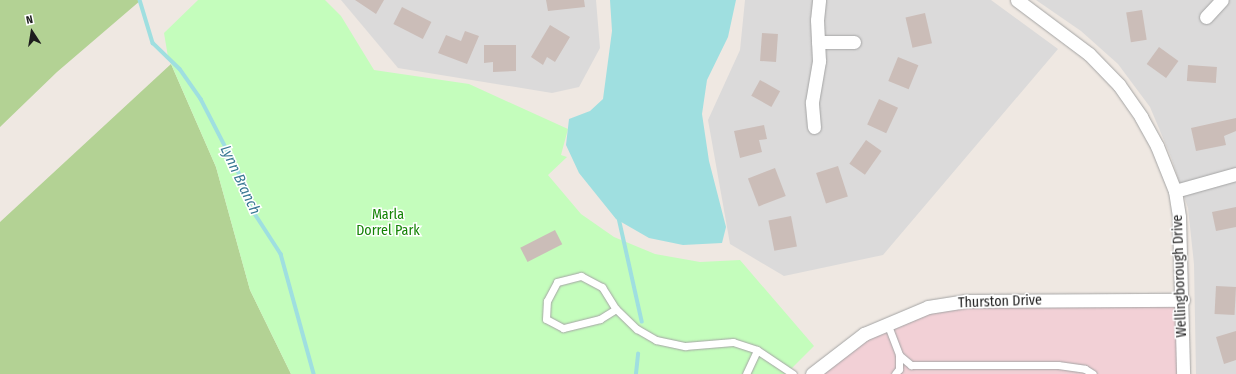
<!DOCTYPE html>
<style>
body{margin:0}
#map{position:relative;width:1236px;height:374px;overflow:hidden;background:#efe8e2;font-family:"Fira Sans Condensed",sans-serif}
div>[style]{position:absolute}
.residential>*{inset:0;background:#dbdada}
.commercial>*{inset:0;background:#f2d0d6}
.forest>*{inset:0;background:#b3d294}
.park>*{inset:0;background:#c4fdbc}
.water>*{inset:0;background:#9fdfe0}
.stream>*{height:3.5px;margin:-1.75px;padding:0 1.75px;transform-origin:1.75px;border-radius:1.75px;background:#9fdfe0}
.building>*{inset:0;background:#cbbdb8;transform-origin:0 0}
.roads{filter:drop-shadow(0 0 1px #a4a4a4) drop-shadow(0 0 1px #a4a4a4)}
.lane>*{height:7px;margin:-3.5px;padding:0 3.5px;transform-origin:3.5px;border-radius:3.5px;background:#fff}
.street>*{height:13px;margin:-6.5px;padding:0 6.5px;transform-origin:6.5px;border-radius:6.5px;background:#fff}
span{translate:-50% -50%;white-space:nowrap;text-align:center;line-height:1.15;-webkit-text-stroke:3px #fff;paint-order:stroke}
.park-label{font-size:14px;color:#138304}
.street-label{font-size:14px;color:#1d1d1d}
.water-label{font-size:15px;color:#397893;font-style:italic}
.north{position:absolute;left:12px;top:12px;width:40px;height:40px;-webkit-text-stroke:3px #fff;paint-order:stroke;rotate:348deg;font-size:11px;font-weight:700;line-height:16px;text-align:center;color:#1d1d1d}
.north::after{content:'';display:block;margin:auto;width:14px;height:18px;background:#1d1d1d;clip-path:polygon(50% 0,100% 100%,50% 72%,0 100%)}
</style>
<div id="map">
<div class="residential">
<div style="clip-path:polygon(341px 0,596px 0,600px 48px,579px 87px,552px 93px,398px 68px)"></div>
<div style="clip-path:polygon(745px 0,991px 0,1058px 49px,883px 255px,784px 276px,730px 244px,708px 120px,740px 50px)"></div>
<div style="clip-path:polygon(1036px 0,1236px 0,1236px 374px,1196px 374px,1194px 264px,1188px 208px,1171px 157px,1150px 107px,1118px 64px,1081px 31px)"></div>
</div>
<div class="commercial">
<div style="clip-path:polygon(1183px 300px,1183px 374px,812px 374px,842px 349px,928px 307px)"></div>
</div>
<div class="forest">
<div style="clip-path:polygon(0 0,141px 0,57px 72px,0 127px)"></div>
<div style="clip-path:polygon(171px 64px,216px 167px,250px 290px,291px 374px,0 374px,0 222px)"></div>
</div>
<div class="park">
<div style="clip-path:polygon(198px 0,325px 0,341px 16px,374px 70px,469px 84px,568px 129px,561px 155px,567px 157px,548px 175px,581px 214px,614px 237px,655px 254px,700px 262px,740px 260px,814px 346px,786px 374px,291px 374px,250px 290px,216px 167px,168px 57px,164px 33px)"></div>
</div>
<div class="water">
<div style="clip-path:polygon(610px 0,736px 0,728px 37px,707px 80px,702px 114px,709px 161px,726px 227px,722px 243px,683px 245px,649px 238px,616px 219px,579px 173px,566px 145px,569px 119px,590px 111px,603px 99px,612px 31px)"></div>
</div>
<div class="stream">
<div style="left:140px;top:0;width:45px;rotate:73.2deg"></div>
<div style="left:153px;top:43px;width:37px;rotate:44deg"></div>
<div style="left:180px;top:69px;width:37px;rotate:55deg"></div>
<div style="left:201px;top:99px;width:85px;rotate:62.8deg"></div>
<div style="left:240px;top:175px;width:29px;rotate:74deg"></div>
<div style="left:248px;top:203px;width:61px;rotate:57.1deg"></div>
<div style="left:281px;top:254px;width:124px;rotate:74.6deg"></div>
<div style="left:619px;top:218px;width:106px;rotate:77.4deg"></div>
<div style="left:636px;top:374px;width:20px;rotate:-84deg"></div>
</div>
<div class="building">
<div style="clip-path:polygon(355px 0,384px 0,376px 14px)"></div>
<div style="clip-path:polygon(546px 0,584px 0,585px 7px,548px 11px)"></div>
<div style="left:402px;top:7px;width:33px;height:19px;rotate:27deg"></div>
<div style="left:1142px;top:10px;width:30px;height:16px;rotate:81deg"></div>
<div style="left:925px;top:13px;width:31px;height:20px;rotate:77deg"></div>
<div style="clip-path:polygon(550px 25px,570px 37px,555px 62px,547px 57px,543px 65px,531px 57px)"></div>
<div style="clip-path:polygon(465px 31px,479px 36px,467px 64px,438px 53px,446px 35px,461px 41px)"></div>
<div style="left:762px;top:33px;width:16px;height:28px;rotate:4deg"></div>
<div style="clip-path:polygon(484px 45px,516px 45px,516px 71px,493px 72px,493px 62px,484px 63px)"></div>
<div style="left:1159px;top:47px;width:24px;height:21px;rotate:36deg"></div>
<div style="left:898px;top:57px;width:22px;height:26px;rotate:22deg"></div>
<div style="left:1188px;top:65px;width:29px;height:16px;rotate:4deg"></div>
<div style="left:760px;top:80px;width:23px;height:18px;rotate:29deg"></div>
<div style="left:879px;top:99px;width:21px;height:28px;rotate:25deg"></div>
<div style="clip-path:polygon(1236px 118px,1236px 131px,1224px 136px,1226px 145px,1196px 151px,1191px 128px)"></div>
<div style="clip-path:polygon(764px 125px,767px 139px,759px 140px,762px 152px,740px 158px,734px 131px)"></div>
<div style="left:866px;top:140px;width:19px;height:29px;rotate:35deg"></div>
<div style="left:838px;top:166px;width:32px;height:23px;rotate:72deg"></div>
<div style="left:775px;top:168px;width:30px;height:29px;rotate:69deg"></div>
<div style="clip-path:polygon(1236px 207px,1236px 227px,1216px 231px,1212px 212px)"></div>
<div style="left:791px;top:216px;width:31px;height:23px;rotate:79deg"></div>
<div style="left:555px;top:230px;width:16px;height:39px;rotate:63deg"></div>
<div style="left:1216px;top:286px;width:20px;height:28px;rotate:3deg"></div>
<div style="clip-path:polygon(1236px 331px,1236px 360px,1224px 364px,1216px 337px)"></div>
</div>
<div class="roads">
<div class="lane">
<div style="left:616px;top:309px;width:19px;rotate:148deg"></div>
<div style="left:600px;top:319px;width:38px;rotate:166deg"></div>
<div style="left:563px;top:328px;width:19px;rotate:-152deg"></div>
<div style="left:546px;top:319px;width:18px;rotate:-87deg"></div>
<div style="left:547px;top:301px;width:21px;rotate:-62deg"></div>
<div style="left:557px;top:282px;width:25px;rotate:-14deg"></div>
<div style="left:581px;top:276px;width:24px;rotate:28deg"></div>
<div style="left:602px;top:287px;width:26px;rotate:58deg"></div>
<div style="left:616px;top:309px;width:29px;rotate:44deg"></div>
<div style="left:637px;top:329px;width:22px;rotate:30deg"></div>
<div style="left:656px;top:340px;width:30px;rotate:12deg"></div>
<div style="left:685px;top:346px;width:48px;rotate:-4.8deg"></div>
<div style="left:733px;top:342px;width:25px;rotate:18deg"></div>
<div style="left:757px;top:350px;width:43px;rotate:33.7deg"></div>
<div style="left:887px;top:323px;width:34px;rotate:69deg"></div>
<div style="left:899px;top:355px;width:14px;rotate:90deg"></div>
<div style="left:899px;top:369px;width:6px;rotate:129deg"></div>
<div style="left:899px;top:355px;width:16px;rotate:40deg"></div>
<div style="left:911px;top:365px;width:147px"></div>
<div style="left:1058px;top:365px;width:27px;rotate:8deg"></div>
<div style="left:1085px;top:369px;width:9px;rotate:32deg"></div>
<div style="left:746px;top:374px;width:26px;rotate:-65deg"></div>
</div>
<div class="street">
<div style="left:1017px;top:0;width:90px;rotate:36.9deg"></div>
<div style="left:1089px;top:54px;width:43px;rotate:45.9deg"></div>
<div style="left:1119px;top:85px;width:39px;rotate:55deg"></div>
<div style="left:1141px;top:117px;width:33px;rotate:61deg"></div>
<div style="left:1157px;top:146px;width:48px;rotate:68.2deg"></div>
<div style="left:1175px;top:191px;width:26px;rotate:81deg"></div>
<div style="left:1179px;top:217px;width:157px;rotate:88.5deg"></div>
<div style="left:1206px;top:17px;width:23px;rotate:-47deg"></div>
<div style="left:818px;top:42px;width:36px"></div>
<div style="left:814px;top:127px;width:25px;rotate:-95deg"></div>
<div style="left:812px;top:102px;width:42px;rotate:-80.3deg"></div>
<div style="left:819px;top:61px;width:41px;rotate:-92.8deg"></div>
<div style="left:817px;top:20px;width:20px;rotate:-84deg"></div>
<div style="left:1175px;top:191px;width:63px;rotate:-15.6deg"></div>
<div style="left:812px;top:374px;width:66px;rotate:-37.6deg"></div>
<div style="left:864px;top:334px;width:69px;rotate:-22.9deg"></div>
<div style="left:928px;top:307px;width:37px;rotate:-9deg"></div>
<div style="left:965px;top:301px;width:218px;rotate:-0.3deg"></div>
</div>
</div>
<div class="park-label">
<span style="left:388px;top:223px">Marla<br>Dorrel Park</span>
</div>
<div class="street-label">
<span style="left:1180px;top:276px;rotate:-92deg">Wellingborough Drive</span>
<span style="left:1000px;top:302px;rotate:-2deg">Thurston Drive</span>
</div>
<div class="water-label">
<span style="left:240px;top:180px;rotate:65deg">Lynn Branch</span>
</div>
<div class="north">N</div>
</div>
